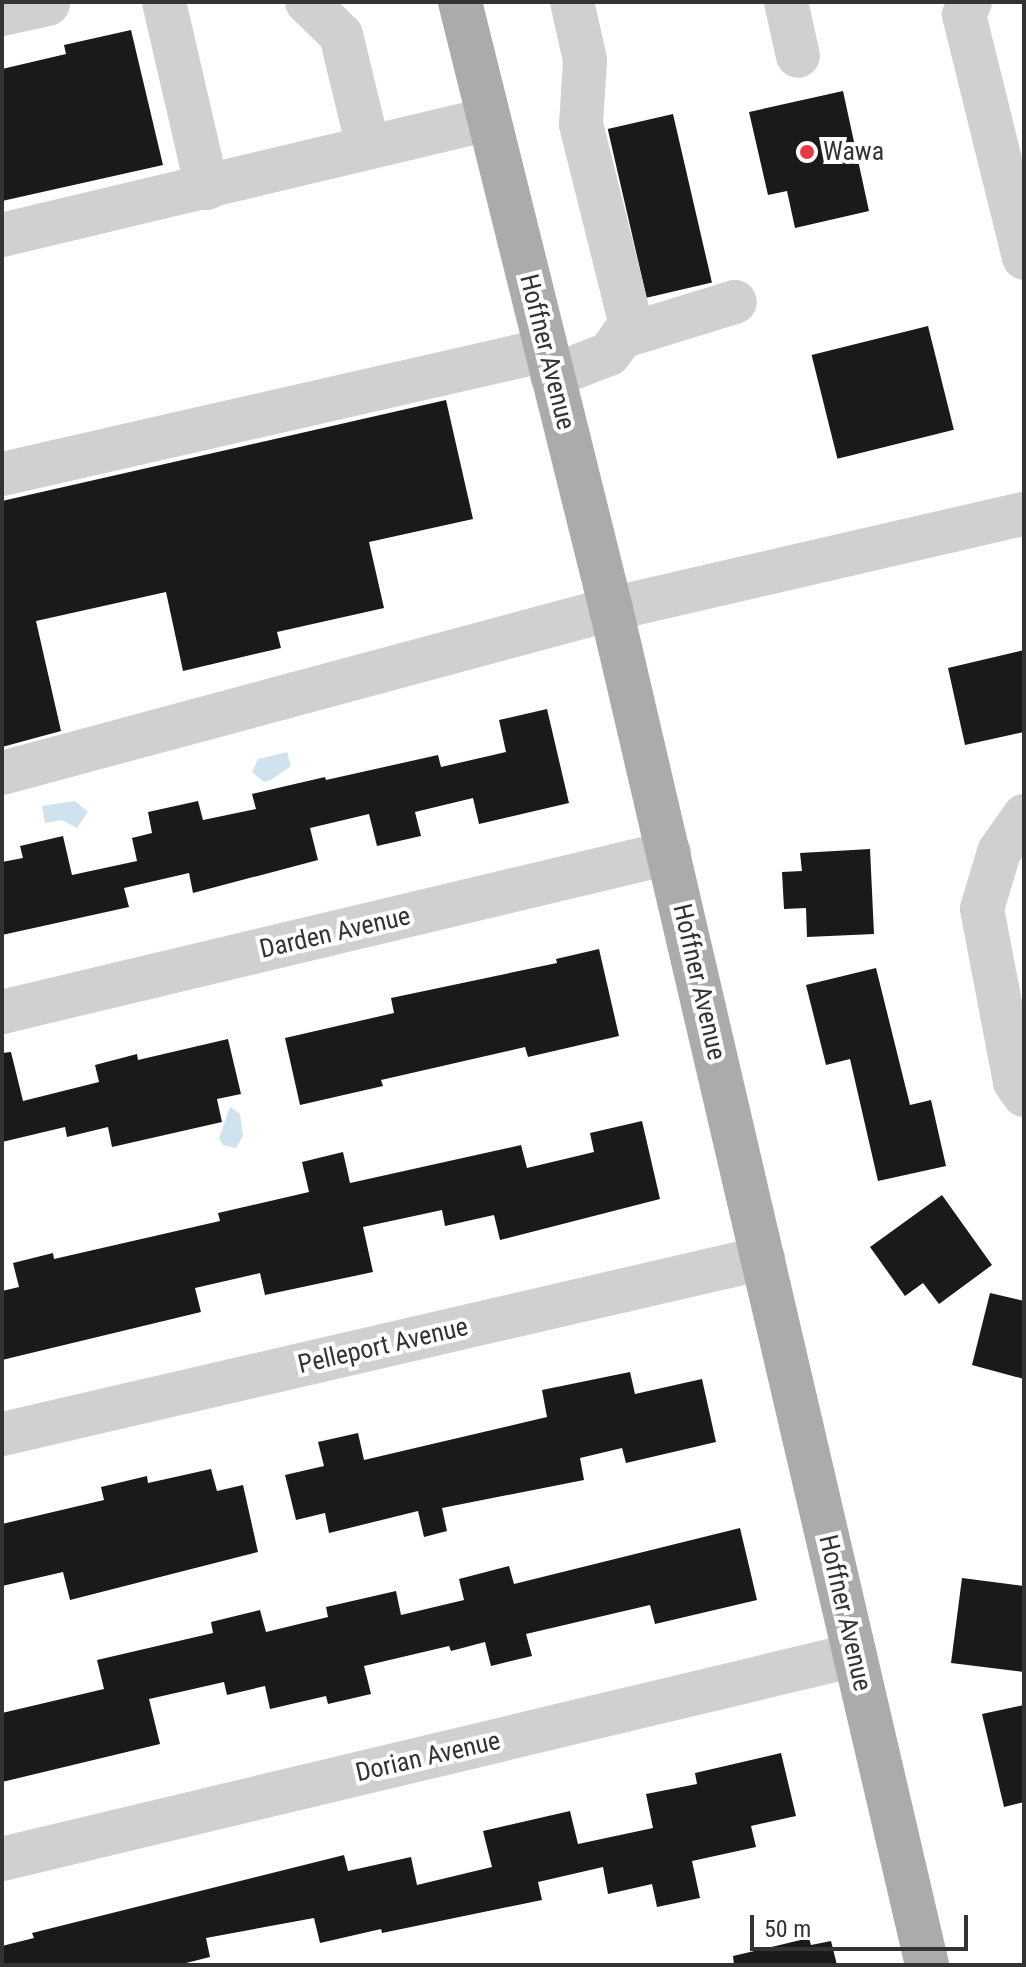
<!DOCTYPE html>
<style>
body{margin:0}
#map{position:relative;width:1026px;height:1967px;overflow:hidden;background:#fff;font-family:"Roboto Condensed",sans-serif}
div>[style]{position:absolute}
.water>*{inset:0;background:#cfe2ee}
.building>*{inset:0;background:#1a1a1a;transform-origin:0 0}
.minor>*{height:44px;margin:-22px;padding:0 22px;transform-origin:22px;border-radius:22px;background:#d0d0d0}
.major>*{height:44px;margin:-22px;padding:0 22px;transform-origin:22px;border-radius:22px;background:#ababab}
.dots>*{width:22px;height:22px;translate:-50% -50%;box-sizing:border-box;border:4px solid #fff;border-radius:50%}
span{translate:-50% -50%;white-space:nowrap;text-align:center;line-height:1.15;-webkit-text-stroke:8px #fff;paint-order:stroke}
.poi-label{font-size:26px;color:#333}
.left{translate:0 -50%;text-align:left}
.street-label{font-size:26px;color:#333}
.frame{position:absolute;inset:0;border:4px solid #333;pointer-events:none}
.scale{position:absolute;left:750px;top:1915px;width:218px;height:36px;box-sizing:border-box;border:4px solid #333;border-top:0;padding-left:10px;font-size:24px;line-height:28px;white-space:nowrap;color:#333;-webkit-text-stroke:6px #fff;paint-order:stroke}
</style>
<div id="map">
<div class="water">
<div style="clip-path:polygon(287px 752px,291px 766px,271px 780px,264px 782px,252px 772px,258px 759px)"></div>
<div style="clip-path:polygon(75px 801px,88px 812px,77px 828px,62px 820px,45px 823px,42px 806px)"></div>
<div style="clip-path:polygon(230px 1107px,240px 1114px,243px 1136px,236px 1148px,223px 1145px,219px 1138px)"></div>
</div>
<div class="building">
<div style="clip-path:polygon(131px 30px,163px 165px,2px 201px,2px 69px,66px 54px,64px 45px)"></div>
<div style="clip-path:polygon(843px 91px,869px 211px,795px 228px,787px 191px,768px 195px,749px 112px)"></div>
<div style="left:673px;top:114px;width:173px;height:67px;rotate:77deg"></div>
<div style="left:928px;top:326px;width:107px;height:120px;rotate:76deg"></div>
<div style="clip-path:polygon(446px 400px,473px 519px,369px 542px,384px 608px,277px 632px,281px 648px,183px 671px,166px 592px,36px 621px,61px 731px,2px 747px,2px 501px)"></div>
<div style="clip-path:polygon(1024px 650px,1024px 732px,965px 745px,948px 668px)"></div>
<div style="clip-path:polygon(547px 709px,569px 803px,479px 824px,473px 798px,415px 812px,421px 836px,377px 846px,369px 814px,310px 828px,318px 860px,193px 893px,189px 873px,124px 888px,129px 907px,2px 935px,2px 862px,23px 858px,20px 846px,63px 836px,72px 875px,137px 861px,132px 838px,152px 833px,148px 812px,198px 801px,203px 820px,256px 809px,252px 794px,325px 777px,326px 780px,438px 755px,441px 767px,506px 752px,499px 720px)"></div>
<div style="clip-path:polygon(870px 849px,874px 934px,807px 937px,806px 908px,784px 909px,782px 872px,802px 871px,800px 853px)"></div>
<div style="clip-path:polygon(599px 949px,619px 1036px,528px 1057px,525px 1047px,381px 1080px,383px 1086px,300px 1105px,285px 1038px,394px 1013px,391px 998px,557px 963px,556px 959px)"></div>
<div style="clip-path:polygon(876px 968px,910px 1105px,931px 1100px,946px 1166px,878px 1181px,850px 1059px,826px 1065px,806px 985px)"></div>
<div style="clip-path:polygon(228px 1039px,241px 1094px,217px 1099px,222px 1122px,112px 1147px,108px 1127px,67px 1137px,65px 1127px,2px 1142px,2px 1053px,11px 1052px,23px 1101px,99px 1082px,95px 1065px,137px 1054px,138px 1060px)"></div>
<div style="clip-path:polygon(642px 1121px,660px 1199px,500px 1240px,494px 1215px,445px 1226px,442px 1210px,363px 1227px,373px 1272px,265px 1295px,260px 1273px,195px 1288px,201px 1312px,2px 1360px,2px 1291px,19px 1287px,13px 1263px,53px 1253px,54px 1259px,220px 1221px,218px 1213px,309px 1192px,302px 1162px,343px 1152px,350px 1183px,521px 1145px,527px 1168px,594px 1152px,590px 1133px)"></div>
<div style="clip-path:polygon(942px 1195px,992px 1265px,939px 1304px,923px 1283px,905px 1296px,870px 1247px)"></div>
<div style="clip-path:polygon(990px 1293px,1024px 1301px,1024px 1379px,972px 1365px)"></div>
<div style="clip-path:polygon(630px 1372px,635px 1394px,702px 1379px,716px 1442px,626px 1463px,622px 1448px,580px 1458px,584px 1480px,442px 1508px,447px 1531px,424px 1537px,418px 1511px,329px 1533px,325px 1513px,296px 1520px,285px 1475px,324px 1466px,318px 1442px,358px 1433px,364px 1460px,547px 1417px,542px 1390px)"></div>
<div style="clip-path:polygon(211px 1469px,217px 1491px,243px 1485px,258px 1552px,70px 1600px,63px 1572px,2px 1586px,2px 1524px,104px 1500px,101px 1487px,147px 1476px,148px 1483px)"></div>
<div style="clip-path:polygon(740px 1528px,757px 1600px,655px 1624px,650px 1605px,526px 1634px,532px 1656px,491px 1666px,485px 1642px,451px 1651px,449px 1646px,364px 1666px,371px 1694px,328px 1704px,326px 1696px,270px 1709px,265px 1686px,227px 1695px,224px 1682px,149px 1699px,160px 1744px,2px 1782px,2px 1713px,104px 1689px,97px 1660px,213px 1633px,211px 1622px,260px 1610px,266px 1632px,328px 1617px,326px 1607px,396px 1591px,401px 1615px,464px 1600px,459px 1579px,509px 1566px,514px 1584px)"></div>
<div style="clip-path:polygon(962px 1578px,1024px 1586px,1024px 1672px,951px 1663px)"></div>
<div style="clip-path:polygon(1024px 1705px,1024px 1802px,1004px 1807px,982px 1714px)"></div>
<div style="clip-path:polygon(781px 1753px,796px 1816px,751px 1826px,756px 1847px,692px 1861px,700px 1898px,657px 1907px,652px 1884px,608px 1894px,603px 1867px,538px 1882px,542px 1900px,382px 1933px,381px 1929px,320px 1943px,314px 1918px,206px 1938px,210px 1957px,178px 1965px,2px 1965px,2px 1946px,34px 1938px,32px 1933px,344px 1855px,348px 1871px,411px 1857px,417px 1885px,492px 1867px,483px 1831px,570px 1811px,578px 1844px,653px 1828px,646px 1794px,697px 1784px,695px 1773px)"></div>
<div style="clip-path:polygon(809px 1938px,811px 1945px,831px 1941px,837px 1965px,734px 1965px,733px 1956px)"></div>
</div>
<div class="minor">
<div style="left:164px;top:2px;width:191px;rotate:77deg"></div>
<div style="left:307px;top:2px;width:47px;rotate:44.1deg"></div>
<div style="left:341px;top:35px;width:115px;rotate:76.4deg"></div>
<div style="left:786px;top:2px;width:55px;rotate:77.5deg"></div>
<div style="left:970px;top:2px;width:14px;rotate:115deg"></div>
<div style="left:964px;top:15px;width:250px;rotate:76.1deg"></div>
<div style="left:2px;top:14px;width:47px;rotate:-12.3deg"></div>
<div style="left:2px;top:235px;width:500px;rotate:-13.4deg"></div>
<div style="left:621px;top:337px;width:119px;rotate:-17.1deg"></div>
<div style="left:552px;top:376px;width:61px;rotate:-21.1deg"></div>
<div style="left:609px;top:354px;width:36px;rotate:-53deg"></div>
<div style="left:631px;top:325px;width:207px;rotate:-104deg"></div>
<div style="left:581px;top:124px;width:64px;rotate:-86.4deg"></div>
<div style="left:585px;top:60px;width:59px;rotate:-102.6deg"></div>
<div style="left:2px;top:474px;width:558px;rotate:-12.84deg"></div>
<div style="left:2px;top:773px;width:631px;rotate:-15.07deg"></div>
<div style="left:611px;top:609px;width:424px;rotate:-13deg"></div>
<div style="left:1024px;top:816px;width:44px;rotate:124.8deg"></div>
<div style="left:999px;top:852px;width:59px;rotate:106.6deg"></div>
<div style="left:982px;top:909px;width:176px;rotate:79.2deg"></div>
<div style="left:1015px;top:1082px;width:16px;rotate:55deg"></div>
<div style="left:2px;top:1012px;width:686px;rotate:-13.41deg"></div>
<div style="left:2px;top:1434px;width:781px;rotate:-13.02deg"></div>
<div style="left:2px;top:1859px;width:877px;rotate:-13.45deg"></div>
</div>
<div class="major">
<div style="left:460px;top:2px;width:625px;rotate:76.03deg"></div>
<div style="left:611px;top:609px;width:1392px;rotate:76.88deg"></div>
</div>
<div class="dots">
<div style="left:807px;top:152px;background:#e63946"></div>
</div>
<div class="poi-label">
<span class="left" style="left:823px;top:152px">Wawa</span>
</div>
<div class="street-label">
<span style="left:547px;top:352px;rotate:76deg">Hoffner Avenue</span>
<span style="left:335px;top:933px;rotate:-13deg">Darden Avenue</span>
<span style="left:699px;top:982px;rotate:77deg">Hoffner Avenue</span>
<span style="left:383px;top:1346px;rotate:-13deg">Pelleport Avenue</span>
<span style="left:845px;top:1613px;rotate:77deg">Hoffner Avenue</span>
<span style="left:428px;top:1757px;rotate:-13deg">Dorian Avenue</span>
</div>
<div class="frame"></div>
<div class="scale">50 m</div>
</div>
